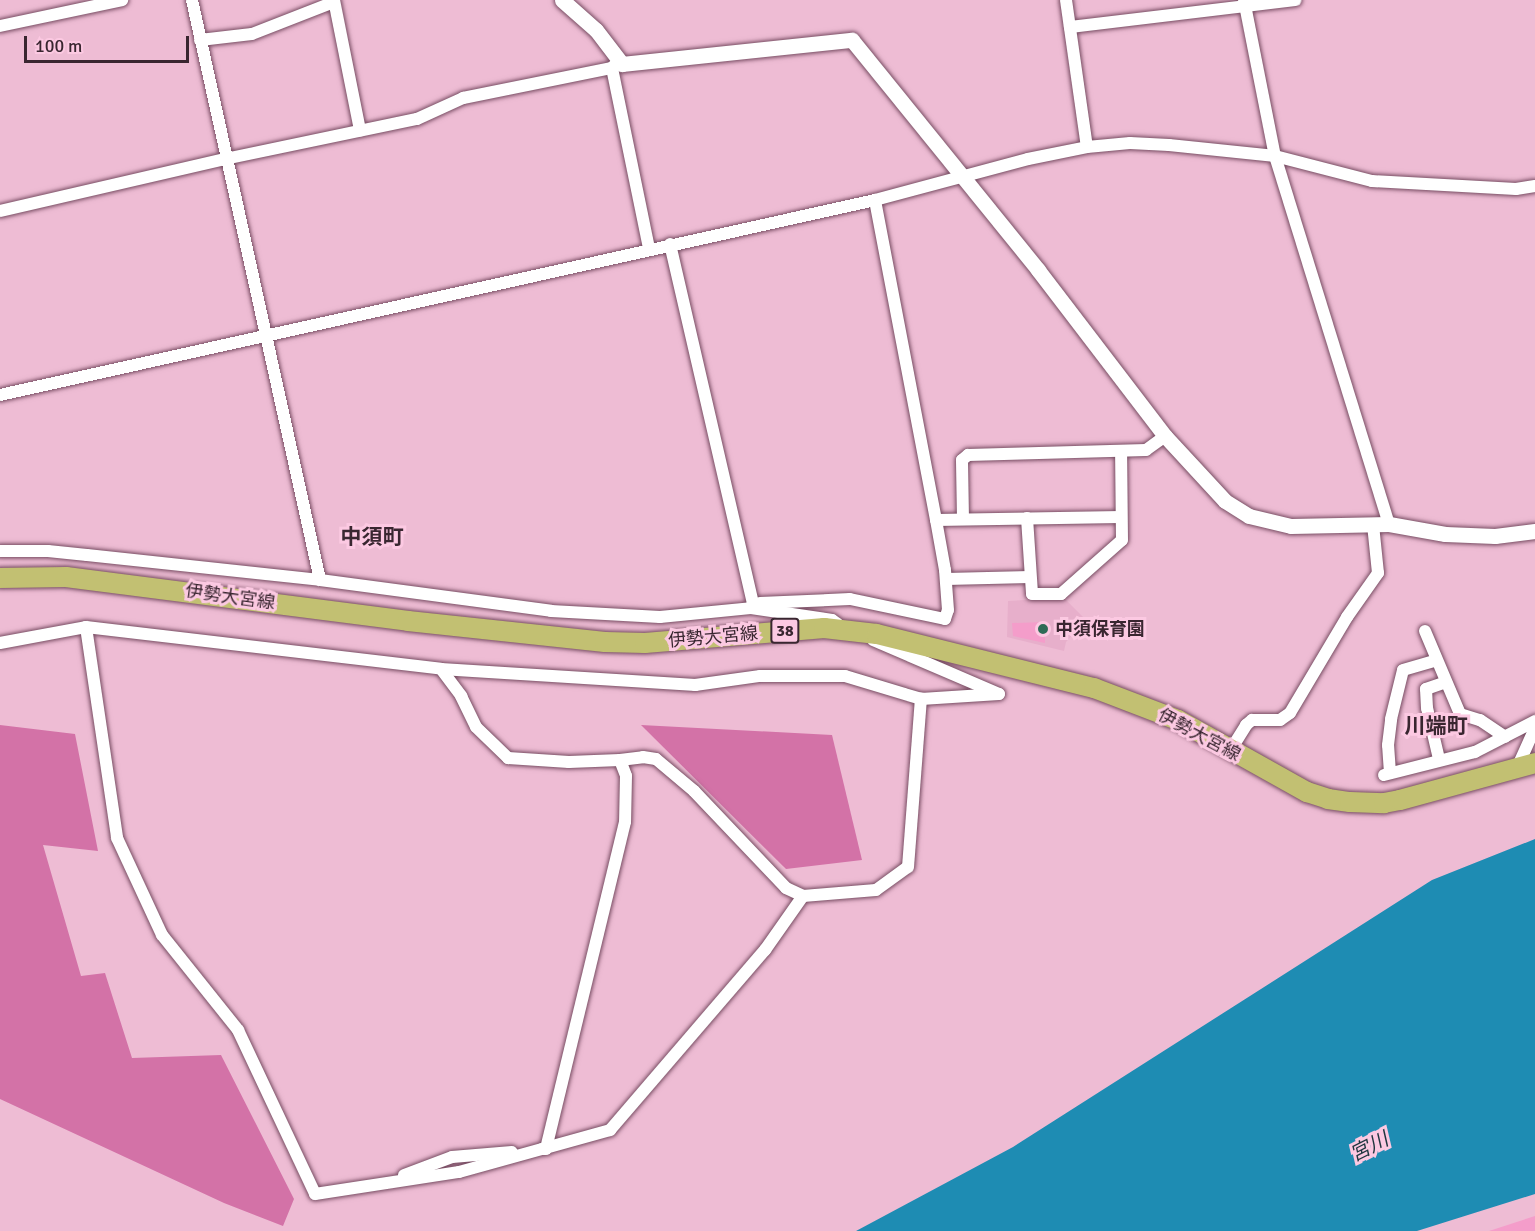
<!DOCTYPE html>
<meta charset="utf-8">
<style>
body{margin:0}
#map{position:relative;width:1535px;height:1231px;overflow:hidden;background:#eebcd4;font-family:Signika,"Noto Sans JP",sans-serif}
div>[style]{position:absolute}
.built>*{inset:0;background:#e7afcb}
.green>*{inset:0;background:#f49dca}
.forest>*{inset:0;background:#d372a7}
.water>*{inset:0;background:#1e8cb3}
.roads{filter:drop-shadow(0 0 2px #784d63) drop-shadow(0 0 2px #784d63)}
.minor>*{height:12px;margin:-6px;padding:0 6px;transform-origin:6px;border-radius:6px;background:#fff}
.tertiary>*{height:15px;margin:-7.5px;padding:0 7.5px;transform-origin:7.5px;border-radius:7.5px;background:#fff}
.primary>*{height:20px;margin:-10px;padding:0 10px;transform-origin:10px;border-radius:10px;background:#c2c072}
.dots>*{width:16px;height:16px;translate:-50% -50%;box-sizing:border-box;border:3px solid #fcc9e2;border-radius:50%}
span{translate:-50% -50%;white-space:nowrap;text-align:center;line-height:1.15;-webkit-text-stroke:6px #fcc9e2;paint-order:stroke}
.shield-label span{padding:2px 4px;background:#fcc9e2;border:2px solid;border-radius:4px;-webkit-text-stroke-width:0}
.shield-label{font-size:16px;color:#392630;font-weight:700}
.street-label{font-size:18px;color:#392630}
.poi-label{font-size:18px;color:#392630;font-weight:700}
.left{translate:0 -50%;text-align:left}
.water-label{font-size:20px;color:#1f363f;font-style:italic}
.quarter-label{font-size:21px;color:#392630;font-weight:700}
.scale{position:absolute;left:24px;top:36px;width:165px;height:27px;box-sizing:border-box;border:3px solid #392630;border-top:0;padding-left:8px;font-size:18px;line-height:21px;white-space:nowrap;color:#392630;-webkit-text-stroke:4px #fcc9e2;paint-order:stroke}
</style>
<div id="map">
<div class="built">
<div style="clip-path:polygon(1064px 598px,1086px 620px,1066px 642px,1064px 651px,1007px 637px,1008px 601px)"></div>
</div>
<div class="green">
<div style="clip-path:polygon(1045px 622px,1045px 643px,1013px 636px,1012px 623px)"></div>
<div style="clip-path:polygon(1535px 1216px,1535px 1231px,1489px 1231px)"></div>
</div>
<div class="forest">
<div style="clip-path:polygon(0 725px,75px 734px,98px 851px,43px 845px,81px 976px,105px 973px,132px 1058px,221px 1055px,294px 1199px,283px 1226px,224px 1203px,0 1099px)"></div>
<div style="clip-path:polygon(641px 725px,832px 735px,862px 860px,786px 869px)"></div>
</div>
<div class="water">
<div style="clip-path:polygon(1535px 839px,1535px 1194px,1417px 1231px,856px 1231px,1013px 1147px,1432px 880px)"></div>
</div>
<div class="roads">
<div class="minor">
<div style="left:192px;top:0;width:594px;rotate:77.55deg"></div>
<div style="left:334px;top:0;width:133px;rotate:78.7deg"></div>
<div style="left:1066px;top:0;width:148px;rotate:81.9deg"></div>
<div style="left:1244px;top:0;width:159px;rotate:78.8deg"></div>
<div style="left:1275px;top:156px;width:385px;rotate:72.8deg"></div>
<div style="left:0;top:26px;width:125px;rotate:-12deg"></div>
<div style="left:1070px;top:27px;width:227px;rotate:-6.8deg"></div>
<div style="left:200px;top:40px;width:52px;rotate:-6.6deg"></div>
<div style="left:252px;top:34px;width:88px;rotate:-21.3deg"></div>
<div style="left:612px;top:68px;width:184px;rotate:78.4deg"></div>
<div style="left:0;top:211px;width:231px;rotate:-13deg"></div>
<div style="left:225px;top:159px;width:196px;rotate:-11.8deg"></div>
<div style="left:417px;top:119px;width:51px;rotate:-24.5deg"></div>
<div style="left:463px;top:98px;width:152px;rotate:-11.4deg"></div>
<div style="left:612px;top:68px;width:9px;rotate:-49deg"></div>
<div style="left:670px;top:244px;width:368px;rotate:77deg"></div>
<div style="left:753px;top:603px;width:5px;rotate:112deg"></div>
<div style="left:0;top:395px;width:896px;rotate:-12.56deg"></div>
<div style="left:875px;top:200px;width:158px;rotate:-15deg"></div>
<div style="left:1028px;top:159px;width:60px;rotate:-11.5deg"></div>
<div style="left:1087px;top:147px;width:43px;rotate:-5.3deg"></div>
<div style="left:1130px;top:143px;width:39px;rotate:3deg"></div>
<div style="left:1169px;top:145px;width:107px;rotate:5.9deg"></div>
<div style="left:1275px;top:156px;width:100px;rotate:14.5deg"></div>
<div style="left:1372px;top:181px;width:144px;rotate:3.2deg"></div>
<div style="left:1516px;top:189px;width:19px;rotate:-9deg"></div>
<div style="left:1027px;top:518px;width:76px;rotate:86.2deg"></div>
<div style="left:1032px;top:594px;width:29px"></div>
<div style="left:1061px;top:594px;width:81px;rotate:-41.5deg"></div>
<div style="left:1122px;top:540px;width:89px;rotate:-90.6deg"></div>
<div style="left:963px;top:519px;width:59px;rotate:-91deg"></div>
<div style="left:962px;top:460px;width:8px;rotate:-40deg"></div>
<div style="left:968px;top:455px;width:178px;rotate:-1.6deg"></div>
<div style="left:1146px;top:450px;width:24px;rotate:-36deg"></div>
<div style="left:936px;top:520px;width:185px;rotate:-0.9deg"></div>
<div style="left:0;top:551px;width:48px"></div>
<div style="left:48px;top:551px;width:39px;rotate:6deg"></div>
<div style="left:87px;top:555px;width:234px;rotate:6.1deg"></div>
<div style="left:320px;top:580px;width:233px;rotate:7.6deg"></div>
<div style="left:551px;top:611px;width:109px;rotate:3.2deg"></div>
<div style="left:660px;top:617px;width:91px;rotate:-5.6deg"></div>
<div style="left:751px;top:608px;width:82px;rotate:8.4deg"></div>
<div style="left:832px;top:620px;width:7px;rotate:34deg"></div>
<div style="left:946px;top:579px;width:84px;rotate:-1.4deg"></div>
<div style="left:760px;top:603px;width:90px;rotate:-2.5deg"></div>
<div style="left:850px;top:599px;width:97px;rotate:11.9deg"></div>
<div style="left:945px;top:619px;width:9px;rotate:-72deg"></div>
<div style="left:948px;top:610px;width:40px;rotate:-94.3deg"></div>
<div style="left:945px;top:570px;width:51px;rotate:-100.2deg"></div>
<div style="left:936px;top:520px;width:326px;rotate:-100.8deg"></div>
<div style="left:86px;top:627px;width:213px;rotate:81.6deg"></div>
<div style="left:117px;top:838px;width:107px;rotate:65.1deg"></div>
<div style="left:162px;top:935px;width:122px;rotate:51.3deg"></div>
<div style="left:238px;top:1030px;width:181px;rotate:64.8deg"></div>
<div style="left:1425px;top:631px;width:90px;rotate:67.1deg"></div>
<div style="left:1460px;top:714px;width:21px;rotate:17deg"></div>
<div style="left:1480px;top:720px;width:30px;rotate:34deg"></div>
<div style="left:0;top:643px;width:87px;rotate:-10.5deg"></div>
<div style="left:86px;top:627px;width:357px;rotate:6.7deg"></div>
<div style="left:441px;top:669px;width:255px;rotate:3.6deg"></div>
<div style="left:695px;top:685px;width:66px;rotate:-7.9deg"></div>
<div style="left:760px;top:676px;width:85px"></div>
<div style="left:845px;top:676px;width:79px;rotate:16.8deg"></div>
<div style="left:921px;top:699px;width:78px;rotate:-3.7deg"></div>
<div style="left:999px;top:694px;width:137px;rotate:-156.8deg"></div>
<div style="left:441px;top:669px;width:34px;rotate:53deg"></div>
<div style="left:461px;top:696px;width:34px;rotate:64deg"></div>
<div style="left:476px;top:727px;width:45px;rotate:44.1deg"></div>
<div style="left:508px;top:758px;width:61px;rotate:3.8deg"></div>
<div style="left:569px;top:762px;width:51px;rotate:-2.2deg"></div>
<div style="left:620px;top:760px;width:17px;rotate:69deg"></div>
<div style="left:626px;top:776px;width:46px;rotate:91.2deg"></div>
<div style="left:625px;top:822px;width:336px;rotate:103.6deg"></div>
<div style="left:546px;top:1149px;width:4px;rotate:180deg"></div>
<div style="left:1230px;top:751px;width:31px;rotate:-58deg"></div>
<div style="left:1246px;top:725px;width:8px;rotate:-40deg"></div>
<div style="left:1252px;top:720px;width:28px"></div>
<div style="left:1280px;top:720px;width:12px;rotate:-35deg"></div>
<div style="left:1290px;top:713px;width:112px;rotate:-59.3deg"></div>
<div style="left:1347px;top:617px;width:54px;rotate:-54.8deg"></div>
<div style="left:1378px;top:573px;width:48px;rotate:-95.9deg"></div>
<div style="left:1439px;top:759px;width:52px;rotate:-103.2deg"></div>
<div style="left:1427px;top:708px;width:19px;rotate:-93deg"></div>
<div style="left:1426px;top:689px;width:21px;rotate:-19deg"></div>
<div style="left:620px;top:760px;width:23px;rotate:-7deg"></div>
<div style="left:643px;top:757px;width:13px;rotate:9deg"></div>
<div style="left:656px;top:759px;width:50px;rotate:40.1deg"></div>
<div style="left:694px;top:791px;width:134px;rotate:46.5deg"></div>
<div style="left:786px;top:888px;width:19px;rotate:25deg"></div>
<div style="left:1517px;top:768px;width:44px;rotate:-65.8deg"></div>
<div style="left:1390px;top:773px;width:28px;rotate:-94deg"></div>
<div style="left:1388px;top:745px;width:26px;rotate:-83deg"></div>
<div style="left:1391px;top:719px;width:50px;rotate:-76.2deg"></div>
<div style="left:1403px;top:670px;width:35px;rotate:-16deg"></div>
<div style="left:1384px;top:775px;width:94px;rotate:-14.2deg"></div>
<div style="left:1475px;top:752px;width:68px;rotate:-27.3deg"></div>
<div style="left:404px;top:1175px;width:51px;rotate:-20.6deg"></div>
<div style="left:452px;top:1157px;width:60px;rotate:-4.8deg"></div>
<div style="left:315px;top:1194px;width:146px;rotate:-8.7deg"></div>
<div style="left:459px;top:1172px;width:157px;rotate:-15.5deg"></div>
<div style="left:610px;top:1130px;width:238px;rotate:-49.3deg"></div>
<div style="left:765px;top:950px;width:66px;rotate:-54.9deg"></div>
<div style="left:803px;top:896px;width:73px;rotate:-4.7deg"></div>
<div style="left:876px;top:890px;width:39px;rotate:-36deg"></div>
<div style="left:908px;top:867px;width:169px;rotate:-85.6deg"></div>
</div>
<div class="tertiary">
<div style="left:562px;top:0;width:45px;rotate:41.4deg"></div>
<div style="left:596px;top:30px;width:43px;rotate:52.6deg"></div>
<div style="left:622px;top:64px;width:231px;rotate:-6deg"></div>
<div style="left:852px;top:40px;width:296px;rotate:51deg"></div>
<div style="left:1038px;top:270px;width:209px;rotate:52.6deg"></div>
<div style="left:1165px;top:436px;width:88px;rotate:47.3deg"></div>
<div style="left:1225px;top:501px;width:28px;rotate:32deg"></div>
<div style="left:1249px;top:516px;width:43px;rotate:13.4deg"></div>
<div style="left:1291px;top:526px;width:98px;rotate:-1.2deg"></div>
<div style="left:1389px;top:524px;width:57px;rotate:10.1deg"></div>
<div style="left:1445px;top:534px;width:50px;rotate:2.3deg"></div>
<div style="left:1495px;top:536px;width:40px;rotate:-7.1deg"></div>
</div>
<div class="primary">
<div style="left:0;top:578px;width:66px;rotate:-0.9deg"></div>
<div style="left:66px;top:577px;width:345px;rotate:7.3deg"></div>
<div style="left:408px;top:621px;width:198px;rotate:6.1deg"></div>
<div style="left:605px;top:642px;width:40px;rotate:1.4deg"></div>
<div style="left:645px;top:643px;width:180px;rotate:-4.8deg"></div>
<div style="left:824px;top:628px;width:53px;rotate:6.5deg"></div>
<div style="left:877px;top:634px;width:224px;rotate:14deg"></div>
<div style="left:1094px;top:688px;width:90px;rotate:20.9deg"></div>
<div style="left:1178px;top:720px;width:148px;rotate:29.2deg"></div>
<div style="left:1307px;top:792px;width:22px;rotate:18deg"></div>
<div style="left:1328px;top:799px;width:22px;rotate:8deg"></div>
<div style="left:1350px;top:802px;width:34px;rotate:2deg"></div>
<div style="left:1384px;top:803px;width:16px;rotate:-11deg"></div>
<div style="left:1400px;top:800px;width:140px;rotate:-15.3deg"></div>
</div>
</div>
<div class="dots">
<div style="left:1043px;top:629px;background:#2e6b56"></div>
</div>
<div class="shield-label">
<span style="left:785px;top:631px">38</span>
</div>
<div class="street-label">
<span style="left:230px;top:597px;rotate:8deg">伊勢大宮線</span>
<span style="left:713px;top:637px;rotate:-5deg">伊勢大宮線</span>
<span style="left:1199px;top:735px;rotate:28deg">伊勢大宮線</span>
</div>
<div class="poi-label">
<span class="left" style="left:1055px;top:629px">中須保育園</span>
</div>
<div class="water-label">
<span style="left:1369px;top:1147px;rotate:-27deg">宮川</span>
</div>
<div class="quarter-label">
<span style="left:372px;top:537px">中須町</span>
<span style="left:1436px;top:726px">川端町</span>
</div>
<div class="scale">100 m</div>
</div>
